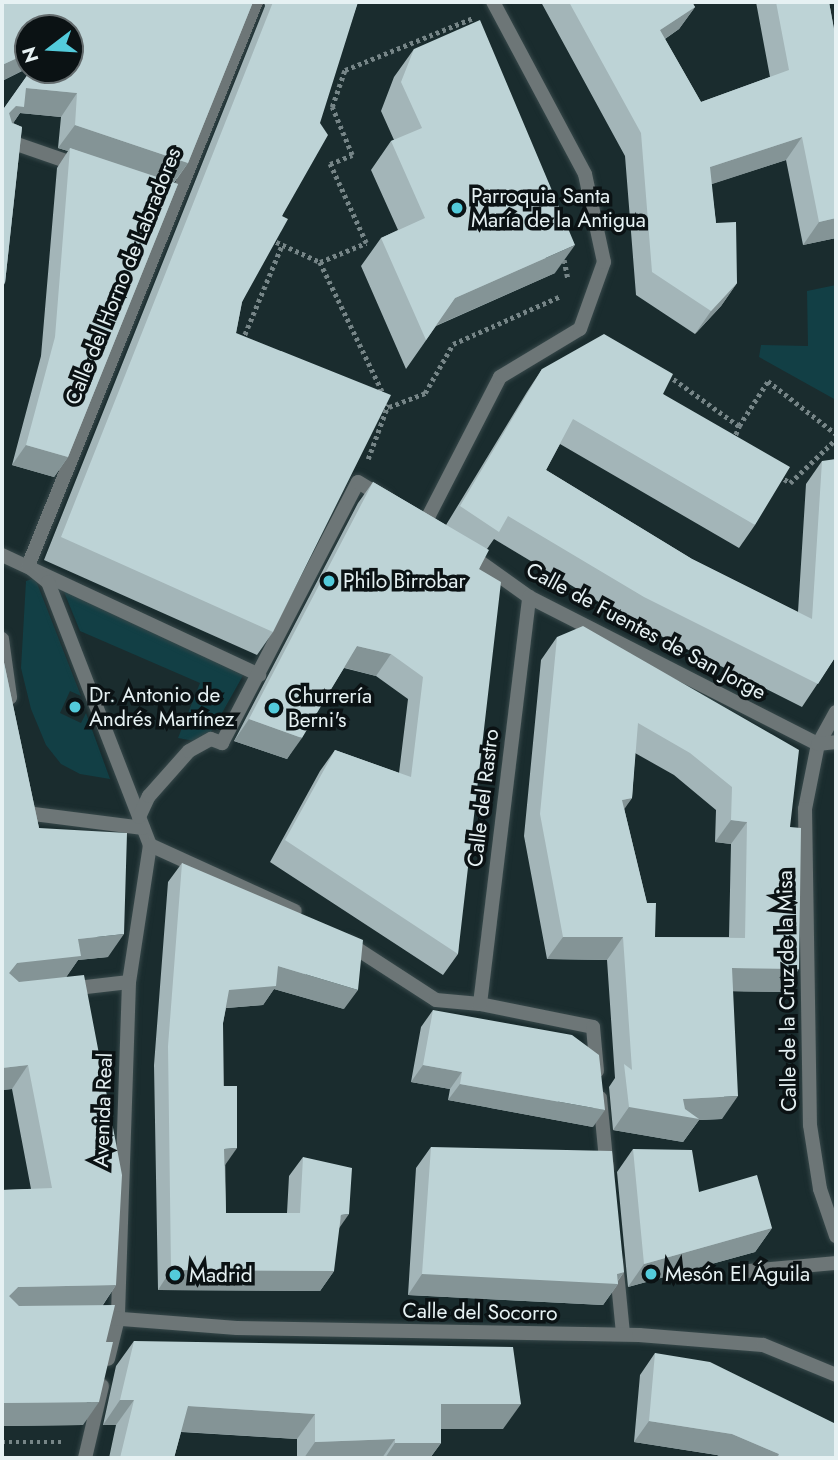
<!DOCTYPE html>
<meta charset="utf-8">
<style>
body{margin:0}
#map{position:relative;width:838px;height:1460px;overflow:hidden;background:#1a2c2e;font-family:Jost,sans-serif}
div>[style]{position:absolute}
.green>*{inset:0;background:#123f45}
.path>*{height:4.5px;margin-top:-2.25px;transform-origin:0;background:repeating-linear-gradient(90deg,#768587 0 3.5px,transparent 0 7px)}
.roads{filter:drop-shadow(0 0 2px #37484a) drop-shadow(0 0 2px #37484a)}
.lane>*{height:14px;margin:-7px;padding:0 7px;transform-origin:7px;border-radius:7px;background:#6d7677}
.street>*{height:14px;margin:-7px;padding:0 7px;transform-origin:7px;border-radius:7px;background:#6d7677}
.wall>*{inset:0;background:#a3b5b8}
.shaded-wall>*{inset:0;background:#849496}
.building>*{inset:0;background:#bdd3d6}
.dots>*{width:19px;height:19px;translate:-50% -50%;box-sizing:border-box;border:4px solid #0b1214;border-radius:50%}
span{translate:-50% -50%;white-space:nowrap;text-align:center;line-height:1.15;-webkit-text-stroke:7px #0b1214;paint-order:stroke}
.poi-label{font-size:21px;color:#e6f1f3}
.left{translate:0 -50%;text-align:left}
.street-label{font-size:21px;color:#e6f1f3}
.frame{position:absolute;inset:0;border:4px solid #e6f1f3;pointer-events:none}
.north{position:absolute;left:14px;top:14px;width:70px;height:70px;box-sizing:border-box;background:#0b1214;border:2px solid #636b6d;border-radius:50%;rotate:253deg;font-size:19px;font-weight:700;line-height:28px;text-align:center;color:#e6f1f3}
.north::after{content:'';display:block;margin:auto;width:24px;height:32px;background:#53cbdb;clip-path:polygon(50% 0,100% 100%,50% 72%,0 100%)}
</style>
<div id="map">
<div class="green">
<div style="clip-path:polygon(836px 285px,836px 400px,759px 357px,761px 345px,808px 346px,807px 291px)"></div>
<div style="clip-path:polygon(35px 578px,81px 696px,70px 691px,60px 713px,81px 723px,86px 713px,110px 779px,80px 774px,61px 764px,46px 745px,31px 709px,21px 668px,26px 581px)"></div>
<div style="clip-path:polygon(62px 587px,245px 672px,205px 743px,178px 738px,200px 683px,80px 631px)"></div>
</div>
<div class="path">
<div style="left:270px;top:239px;width:55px;rotate:24.7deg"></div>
<div style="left:320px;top:262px;width:150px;rotate:64.3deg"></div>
<div style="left:563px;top:253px;width:25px;rotate:79deg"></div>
<div style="left:320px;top:262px;width:50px;rotate:-22.4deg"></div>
<div style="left:366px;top:243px;width:87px;rotate:-114.5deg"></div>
<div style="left:330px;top:164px;width:24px;rotate:-22deg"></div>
<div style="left:352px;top:155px;width:52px;rotate:-112.6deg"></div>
<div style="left:332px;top:107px;width:39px;rotate:-71deg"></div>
<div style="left:345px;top:70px;width:138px;rotate:-22.1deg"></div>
<div style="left:242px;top:341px;width:104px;rotate:-67.4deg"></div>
<div style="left:668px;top:375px;width:87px;rotate:35.7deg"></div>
<div style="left:739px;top:426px;width:54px;rotate:-57.2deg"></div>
<div style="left:768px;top:381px;width:86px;rotate:37.9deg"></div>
<div style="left:382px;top:404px;width:8px;rotate:23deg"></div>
<div style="left:389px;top:407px;width:39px;rotate:-21deg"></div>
<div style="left:425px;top:393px;width:56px;rotate:-60.3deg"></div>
<div style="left:453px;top:344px;width:118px;rotate:-24deg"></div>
<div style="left:733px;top:441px;width:16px;rotate:-68deg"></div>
<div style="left:368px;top:459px;width:58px;rotate:-69.7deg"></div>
<div style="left:779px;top:475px;width:14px;rotate:36deg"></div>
<div style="left:790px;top:483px;width:64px;rotate:-43.7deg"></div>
<div style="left:2px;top:1442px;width:62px"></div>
</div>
<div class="roads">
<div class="lane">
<div style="left:737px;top:1272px;width:99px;rotate:-5.2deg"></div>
</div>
<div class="street">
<div style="left:2px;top:139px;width:83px;rotate:19.1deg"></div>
<div style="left:425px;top:523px;width:164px;rotate:-62.8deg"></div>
<div style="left:500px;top:377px;width:93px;rotate:-31deg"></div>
<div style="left:580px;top:329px;width:71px;rotate:-70.3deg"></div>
<div style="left:604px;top:262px;width:90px;rotate:-102.2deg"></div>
<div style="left:585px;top:174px;width:195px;rotate:-118.1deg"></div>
<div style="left:466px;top:552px;width:77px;rotate:35.5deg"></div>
<div style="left:529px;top:597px;width:324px;rotate:27deg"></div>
<div style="left:2px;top:555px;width:284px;rotate:25deg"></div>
<div style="left:28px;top:566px;width:26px;rotate:39deg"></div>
<div style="left:48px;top:582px;width:282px;rotate:68.8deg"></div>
<div style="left:150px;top:845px;width:139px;rotate:98.7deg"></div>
<div style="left:129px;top:982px;width:336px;rotate:91.9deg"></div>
<div style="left:118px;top:1318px;width:42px;rotate:103.7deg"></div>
<div style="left:28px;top:566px;width:608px;rotate:-67.99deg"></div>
<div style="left:2px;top:639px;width:59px;rotate:82.1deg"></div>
<div style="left:836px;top:712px;width:37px;rotate:119deg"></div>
<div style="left:818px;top:744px;width:66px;rotate:101.3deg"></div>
<div style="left:805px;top:809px;width:316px;rotate:89.1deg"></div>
<div style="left:810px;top:1125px;width:65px;rotate:81.1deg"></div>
<div style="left:820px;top:1189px;width:50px;rotate:71.2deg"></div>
<div style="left:818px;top:744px;width:18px;rotate:-6deg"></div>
<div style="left:25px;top:807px;width:6px;rotate:81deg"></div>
<div style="left:26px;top:813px;width:118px;rotate:7.3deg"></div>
<div style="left:139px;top:817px;width:23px;rotate:-65deg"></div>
<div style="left:149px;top:796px;width:60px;rotate:-48.4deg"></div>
<div style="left:189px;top:751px;width:25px;rotate:-29deg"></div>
<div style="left:211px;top:739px;width:12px;rotate:20deg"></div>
<div style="left:222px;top:743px;width:294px;rotate:-62.5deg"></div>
<div style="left:358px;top:482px;width:31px;rotate:31deg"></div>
<div style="left:150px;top:845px;width:159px;rotate:24.5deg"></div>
<div style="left:348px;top:943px;width:105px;rotate:32.9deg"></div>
<div style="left:436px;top:1000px;width:44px;rotate:5.2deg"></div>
<div style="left:480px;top:1004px;width:115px;rotate:11.5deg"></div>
<div style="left:593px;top:1027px;width:44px;rotate:84.8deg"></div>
<div style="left:69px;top:989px;width:60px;rotate:-6.7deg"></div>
<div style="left:480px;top:1004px;width:410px;rotate:-83.1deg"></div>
<div style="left:600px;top:1098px;width:71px;rotate:84.4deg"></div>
<div style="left:616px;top:1262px;width:72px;rotate:84.4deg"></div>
<div style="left:109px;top:1318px;width:128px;rotate:4.5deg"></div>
<div style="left:237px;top:1328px;width:402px;rotate:1deg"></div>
<div style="left:639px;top:1335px;width:124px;rotate:4.6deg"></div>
<div style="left:763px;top:1345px;width:79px;rotate:22.3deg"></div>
<div style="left:85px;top:1458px;width:74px;rotate:-76.7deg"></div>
</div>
</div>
<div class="wall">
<div style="clip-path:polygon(2px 2px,253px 2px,188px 163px,174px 183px,178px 184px,68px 457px,54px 477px,12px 465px,41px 356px,57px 168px,68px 151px,58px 148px,61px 117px,20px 113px,13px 123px,22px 127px,5px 283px,2px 288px,2px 111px,31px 70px,70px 70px,70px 28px,28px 28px,28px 68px,2px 81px)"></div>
<div style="clip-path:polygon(264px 2px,358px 2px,282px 216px,242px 302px,236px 333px,273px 632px,257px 655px,44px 560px,265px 6px)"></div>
<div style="clip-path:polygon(541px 2px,692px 2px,695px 7px,679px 29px,665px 39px,701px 102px,770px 77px,756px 2px,829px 2px,836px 40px,836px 238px,803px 245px,786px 160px,711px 184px,716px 223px,737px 283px,721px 306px,695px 334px,636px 295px,625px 156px)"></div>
<div style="clip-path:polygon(414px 49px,555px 273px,436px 326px,406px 369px,361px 266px,381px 238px,398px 230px,371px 170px,391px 141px,394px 140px,381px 111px,394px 77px)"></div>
<div style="clip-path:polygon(542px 369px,663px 394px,755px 525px,739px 548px,560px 444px,546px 470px,692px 559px,798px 612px,806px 484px,822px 461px,836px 656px,802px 707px,629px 620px,494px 539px,487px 549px,479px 569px,458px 954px,443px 975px,270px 862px,320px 771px,335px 750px,399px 773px,408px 699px,376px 676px,344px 668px,287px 759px,234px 741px,358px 503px,373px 482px,446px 525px,527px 392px)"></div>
<div style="clip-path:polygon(evenodd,557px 637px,790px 827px,784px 992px,733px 991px,722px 1119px,699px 1120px,683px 1142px,613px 1130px,609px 1087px,615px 1078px,607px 960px,547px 959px,524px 836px,541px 660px,557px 637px,635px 753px,674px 775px,716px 810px,715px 842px,731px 844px,729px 937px,655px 937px,624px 808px,632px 798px,635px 753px)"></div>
<div style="clip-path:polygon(2px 653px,39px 828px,108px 957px,78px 960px,66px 977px,116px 1285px,103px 1305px,83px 1425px,2px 1426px,2px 1190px,31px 1189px,12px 1089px,2px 1090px)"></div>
<div style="clip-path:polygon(182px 863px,344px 1009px,274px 989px,263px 1005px,226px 1008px,223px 1023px,226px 1213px,287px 1213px,289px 1176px,303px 1157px,334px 1271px,320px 1291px,158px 1290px,154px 1065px,168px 882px)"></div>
<div style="clip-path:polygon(433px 1010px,593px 1127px,448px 1100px,450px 1089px,411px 1082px,421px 1027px)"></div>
<div style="clip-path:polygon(431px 1147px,624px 1272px,618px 1281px,618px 1284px,603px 1305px,408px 1295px,416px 1168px)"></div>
<div style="clip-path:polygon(633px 1149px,699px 1192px,772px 1228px,755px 1252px,628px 1287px,617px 1172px)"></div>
<div style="clip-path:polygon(134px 1341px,503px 1429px,441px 1429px,441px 1443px,430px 1458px,297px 1458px,297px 1439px,181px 1432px,174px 1458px,109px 1458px,116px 1425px,103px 1425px,116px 1366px)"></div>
<div style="clip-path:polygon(655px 1353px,836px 1458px,724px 1458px,717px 1455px,634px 1442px,640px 1375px)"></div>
</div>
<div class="shaded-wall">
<div style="clip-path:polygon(695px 7px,679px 29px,644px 53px,660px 30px)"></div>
<div style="clip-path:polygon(28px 53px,28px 68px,2px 81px,2px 65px)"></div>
<div style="clip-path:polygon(26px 88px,77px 93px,61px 117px,20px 113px,8px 131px,2px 124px)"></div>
<div style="clip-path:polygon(75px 125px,188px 163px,171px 186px,70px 148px,68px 151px,58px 148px)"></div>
<div style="clip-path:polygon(802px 137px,786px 160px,694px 190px,710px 167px)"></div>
<div style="clip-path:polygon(836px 218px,836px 238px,803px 245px,819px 222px)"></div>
<div style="clip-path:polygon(575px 245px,555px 273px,435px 326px,455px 298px)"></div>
<div style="clip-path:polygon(737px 283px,721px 306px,695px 334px,711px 311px)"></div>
<div style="clip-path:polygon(26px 445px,68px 457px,54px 477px,12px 465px)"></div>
<div style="clip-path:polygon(357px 646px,391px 654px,376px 676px,342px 667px)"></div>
<div style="clip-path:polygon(249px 719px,302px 738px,287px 759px,234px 741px)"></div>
<div style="clip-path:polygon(632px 798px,616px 821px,622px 800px)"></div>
<div style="clip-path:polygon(731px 820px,747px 822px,731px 844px,715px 842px)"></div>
<div style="clip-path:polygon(124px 934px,108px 957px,78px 960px,65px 979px,2px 986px,9px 973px,17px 963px,78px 939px)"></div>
<div style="clip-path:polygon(563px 937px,623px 937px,607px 960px,547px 959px)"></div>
<div style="clip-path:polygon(278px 966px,358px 990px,344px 1009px,274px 989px,263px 1005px,215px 1009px,229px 990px)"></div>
<div style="clip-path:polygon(732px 968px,799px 969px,784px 992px,716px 991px)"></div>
<div style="clip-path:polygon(28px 1065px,12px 1089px,2px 1090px,2px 1068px)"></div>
<div style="clip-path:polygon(423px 1065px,462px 1072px,450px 1089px,411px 1082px)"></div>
<div style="clip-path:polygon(460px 1084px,605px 1110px,593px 1127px,448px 1100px)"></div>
<div style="clip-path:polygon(738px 1096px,722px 1119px,699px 1120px,683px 1142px,613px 1130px,629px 1107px,683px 1099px)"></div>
<div style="clip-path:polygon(237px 1148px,223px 1168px,224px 1149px)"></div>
<div style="clip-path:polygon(349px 1214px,335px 1234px,341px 1215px)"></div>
<div style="clip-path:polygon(772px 1228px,755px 1252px,628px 1287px,644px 1264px)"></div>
<div style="clip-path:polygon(171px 1270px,334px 1271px,320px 1291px,158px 1290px)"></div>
<div style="clip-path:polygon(624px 1272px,615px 1284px,618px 1284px,603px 1305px,408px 1295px,422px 1274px,617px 1274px)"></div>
<div style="clip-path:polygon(116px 1285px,100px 1309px,2px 1306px,9px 1296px,18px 1287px)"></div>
<div style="clip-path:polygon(120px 1400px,134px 1400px,116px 1425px,103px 1425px)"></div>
<div style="clip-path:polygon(99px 1402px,83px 1425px,2px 1426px,2px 1403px)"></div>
<div style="clip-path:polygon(441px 1404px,521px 1404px,503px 1429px,424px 1429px)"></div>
<div style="clip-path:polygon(188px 1406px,315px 1414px,297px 1439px,170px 1431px)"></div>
<div style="clip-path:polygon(649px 1421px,732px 1434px,779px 1454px,776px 1458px,724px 1458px,717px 1455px,634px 1442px)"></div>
<div style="clip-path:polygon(395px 1439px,382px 1458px,304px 1458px,315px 1442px)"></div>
<div style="clip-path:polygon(395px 1443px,441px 1443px,430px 1458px,385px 1458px)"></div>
</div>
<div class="building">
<div style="clip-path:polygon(2px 2px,253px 2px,188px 163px,75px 125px,77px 93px,26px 88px,24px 107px,16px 106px,9px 113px,12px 123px,22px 127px,5px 283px,2px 280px,2px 111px,31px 70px,70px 70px,70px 28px,28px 28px,28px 53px,2px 65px)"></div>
<div style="clip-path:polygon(273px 2px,358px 2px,320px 123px,328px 135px,282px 216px,288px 219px,242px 302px,236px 333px,391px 395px,273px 632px,61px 537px)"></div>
<div style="clip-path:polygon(569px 2px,692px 2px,695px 7px,660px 30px,701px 102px,789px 70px,776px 2px,829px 2px,836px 40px,836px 218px,819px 222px,802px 137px,710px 167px,716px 223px,736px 222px,737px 283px,711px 311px,652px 272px,641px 133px)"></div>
<div style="clip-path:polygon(480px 20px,575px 245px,455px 298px,426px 340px,381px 238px,425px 218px,391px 141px,422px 128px,401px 82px,414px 49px)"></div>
<div style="clip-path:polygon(70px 148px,178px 184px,68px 457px,26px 445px,55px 337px)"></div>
<div style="clip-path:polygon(604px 334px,673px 374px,663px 394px,790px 467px,755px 525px,573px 419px,546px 470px,692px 559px,812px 619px,822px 461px,836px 459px,836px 656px,818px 684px,644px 597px,508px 516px,499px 532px,460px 506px,542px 369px)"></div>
<div style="clip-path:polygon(373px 482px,489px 550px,479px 569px,501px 582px,458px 954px,285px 840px,335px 750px,411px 777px,423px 677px,391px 654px,357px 646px,302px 738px,249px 719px)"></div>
<div style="clip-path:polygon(evenodd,583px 626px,799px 750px,790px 827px,801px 828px,799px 969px,732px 968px,738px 1096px,683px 1099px,685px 1109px,699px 1119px,629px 1107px,624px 1064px,632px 1070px,623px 937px,563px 937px,540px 814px,557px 637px,583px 626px,638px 723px,690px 753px,732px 787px,731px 820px,747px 822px,745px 938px,655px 937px,656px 903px,647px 903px,622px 800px,632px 798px,638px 723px)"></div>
<div style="clip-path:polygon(2px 653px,39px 828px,127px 833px,124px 934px,78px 939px,81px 956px,17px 963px,9px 973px,19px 982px,84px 975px,122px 1175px,116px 1285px,18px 1287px,9px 1296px,19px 1306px,115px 1305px,106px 1342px,113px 1342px,99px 1402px,2px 1403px,2px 1190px,52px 1188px,28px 1065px,2px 1068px)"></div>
<div style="clip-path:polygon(182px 863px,363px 940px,358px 990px,278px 966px,276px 986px,229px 990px,223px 1023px,223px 1086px,237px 1086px,237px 1148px,224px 1149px,226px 1213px,300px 1213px,303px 1157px,352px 1168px,349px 1214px,341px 1215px,334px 1271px,171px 1270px,168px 1046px)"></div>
<div style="clip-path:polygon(433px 1010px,572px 1035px,599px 1055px,605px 1110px,460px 1084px,462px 1072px,423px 1065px)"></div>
<div style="clip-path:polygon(431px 1147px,612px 1151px,624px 1272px,617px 1274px,618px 1284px,422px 1274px)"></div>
<div style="clip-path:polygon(633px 1149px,692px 1150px,699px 1192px,757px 1175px,772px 1228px,644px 1264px)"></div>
<div style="clip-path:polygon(134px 1341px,513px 1347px,521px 1404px,441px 1404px,441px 1443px,395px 1443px,395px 1439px,315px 1442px,315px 1414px,188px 1406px,174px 1458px,120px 1458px,134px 1400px,120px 1400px)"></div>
<div style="clip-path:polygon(655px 1353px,710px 1362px,836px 1424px,836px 1458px,778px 1458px,779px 1454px,732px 1434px,649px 1421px)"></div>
</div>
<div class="dots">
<div style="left:457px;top:208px;background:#53cbdb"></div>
<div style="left:329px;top:581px;background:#53cbdb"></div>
<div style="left:75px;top:707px;background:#53cbdb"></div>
<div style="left:274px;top:708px;background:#53cbdb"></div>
<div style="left:651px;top:1274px;background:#53cbdb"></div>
<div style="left:175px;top:1275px;background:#53cbdb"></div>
</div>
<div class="poi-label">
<span class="left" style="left:471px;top:208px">Parroquia Santa<br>María de la Antigua</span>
<span class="left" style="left:343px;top:581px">Philo Birrobar</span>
<span class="left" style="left:89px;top:707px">Dr. Antonio de<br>Andrés Martínez</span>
<span class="left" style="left:288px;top:708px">Churrería<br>Berni's</span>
<span class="left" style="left:665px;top:1274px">Mesón El Águila</span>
<span class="left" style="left:189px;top:1275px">Madrid</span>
</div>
<div class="street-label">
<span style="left:123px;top:276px;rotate:-68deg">Calle del Horno de Labradores</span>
<span style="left:646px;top:631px;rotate:28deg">Calle de Fuentes de San Jorge</span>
<span style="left:483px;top:798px;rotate:-83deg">Calle del Rastro</span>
<span style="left:787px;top:991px;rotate:-91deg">Calle de la Cruz de la Misa</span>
<span style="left:103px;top:1110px;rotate:-88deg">Avenida Real</span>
<span style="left:480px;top:1312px;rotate:1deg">Calle del Socorro</span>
</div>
<div class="frame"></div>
<div class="north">N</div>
</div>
